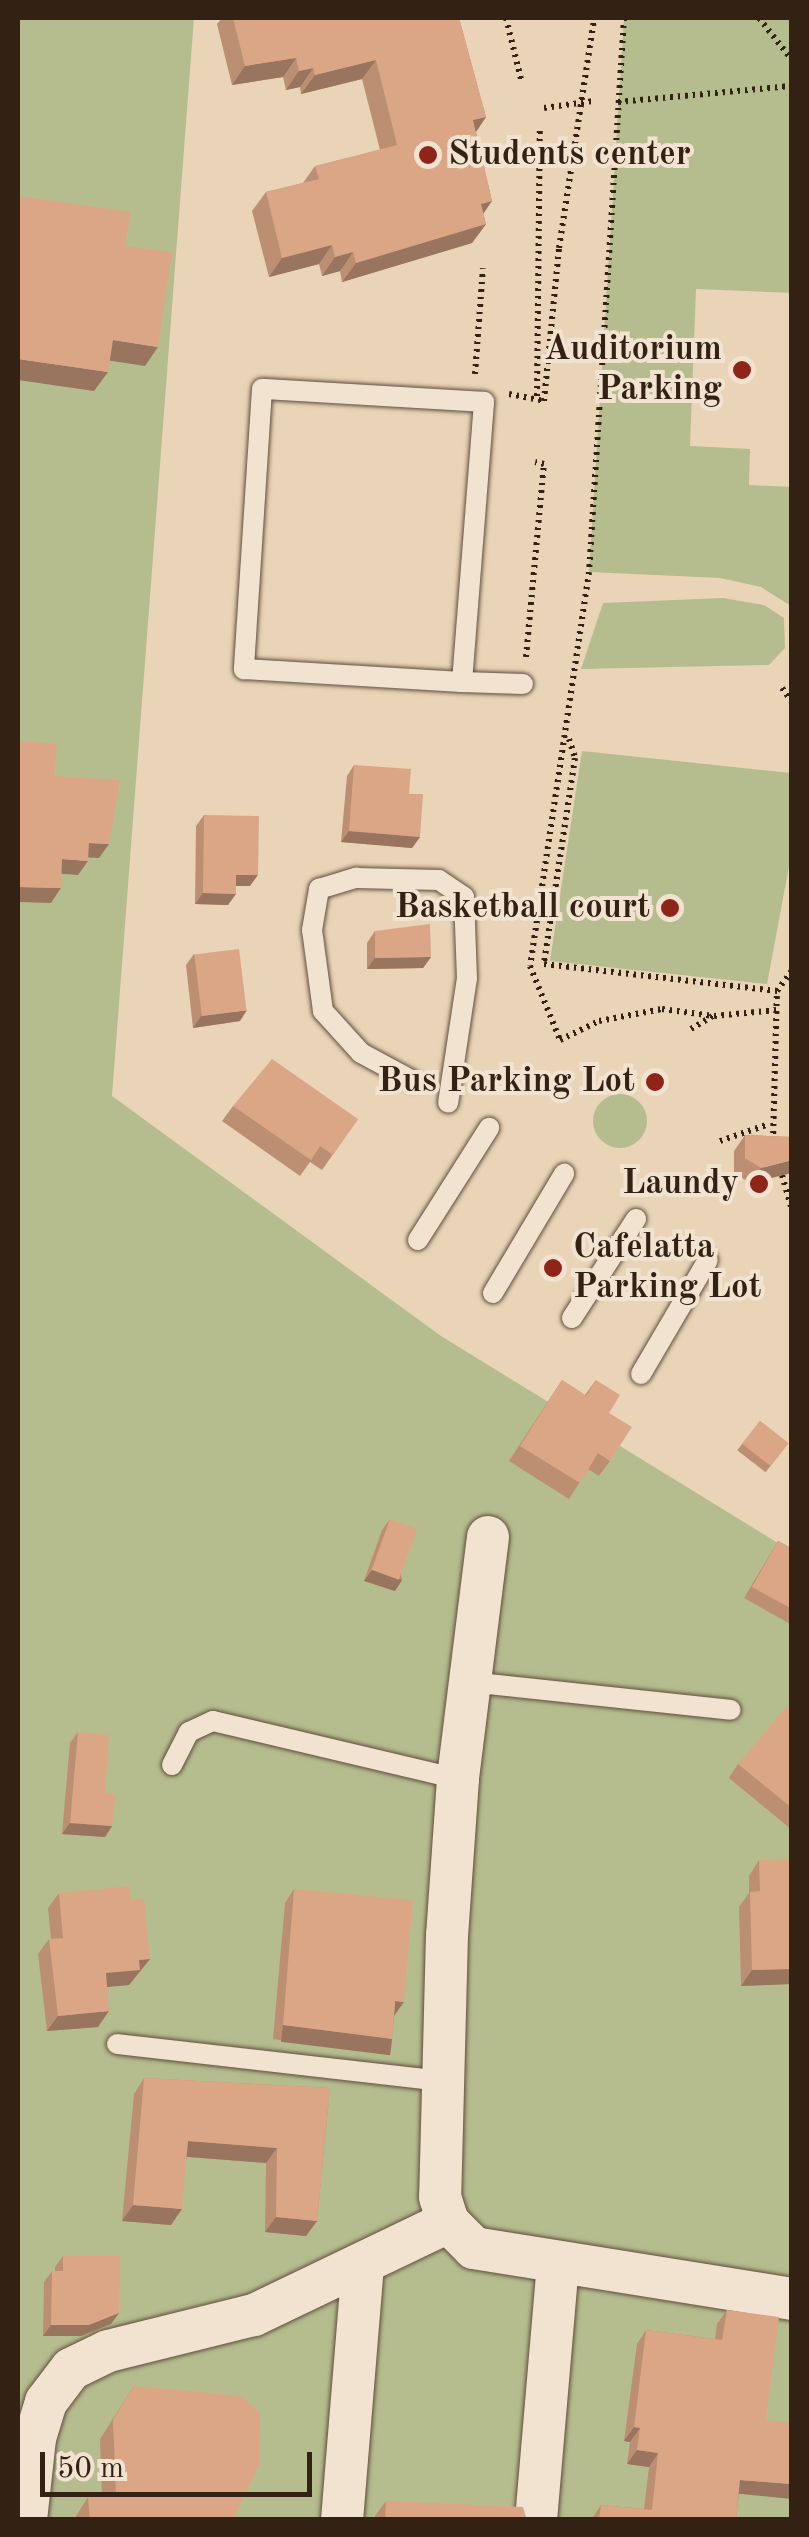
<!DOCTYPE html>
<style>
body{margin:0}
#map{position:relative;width:809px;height:2537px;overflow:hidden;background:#e9d4b7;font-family:"Old Standard TT",serif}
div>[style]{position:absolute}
.green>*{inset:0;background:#b5bd8f}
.round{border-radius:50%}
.path>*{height:6px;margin-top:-3px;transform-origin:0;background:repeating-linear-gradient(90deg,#332214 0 2.5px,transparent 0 7.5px)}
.roads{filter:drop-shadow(0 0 2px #604e3d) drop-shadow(0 0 2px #604e3d)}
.lane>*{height:20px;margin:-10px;padding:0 10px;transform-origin:10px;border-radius:10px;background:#f1e3d0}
.street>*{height:42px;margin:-21px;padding:0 21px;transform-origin:21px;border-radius:21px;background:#f1e3d0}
.wall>*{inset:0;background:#bc8f73;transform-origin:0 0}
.shaded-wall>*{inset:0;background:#99745e;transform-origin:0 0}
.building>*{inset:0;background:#dba686;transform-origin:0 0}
.dots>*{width:28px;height:28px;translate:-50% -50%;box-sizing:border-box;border:5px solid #f1e3d0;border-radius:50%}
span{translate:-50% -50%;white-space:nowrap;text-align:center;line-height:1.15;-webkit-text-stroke:8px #f1e3d0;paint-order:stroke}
.poi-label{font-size:35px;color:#332214;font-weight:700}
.left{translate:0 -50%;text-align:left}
.right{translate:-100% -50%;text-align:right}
.frame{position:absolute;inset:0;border:20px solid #332214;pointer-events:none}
.scale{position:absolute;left:40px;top:2452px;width:272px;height:45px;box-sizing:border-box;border:5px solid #332214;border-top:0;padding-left:12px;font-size:30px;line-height:35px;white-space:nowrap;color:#332214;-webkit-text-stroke:8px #f1e3d0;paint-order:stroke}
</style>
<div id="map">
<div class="green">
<div style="clip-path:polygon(18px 18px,194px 18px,112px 1096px,441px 1336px,791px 1551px,791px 2519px,18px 2519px)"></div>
<div style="clip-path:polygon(624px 18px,791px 18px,791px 293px,696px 289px,690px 446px,750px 449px,749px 485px,791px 487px,791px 606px,761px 587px,720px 578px,589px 572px)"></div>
<div style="clip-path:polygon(723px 598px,764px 605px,784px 618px,785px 648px,769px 665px,581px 669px,603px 603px)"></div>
<div style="clip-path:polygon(582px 751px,791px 773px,791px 856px,767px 984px,550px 961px)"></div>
<div class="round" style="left:593px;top:1094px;width:54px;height:54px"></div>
</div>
<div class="path">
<div style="left:506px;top:18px;width:63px;rotate:76.2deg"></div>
<div style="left:624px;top:18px;width:555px;rotate:93.61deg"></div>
<div style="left:589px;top:572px;width:398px;rotate:98.5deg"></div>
<div style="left:530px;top:966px;width:80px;rotate:67.9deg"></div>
<div style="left:560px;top:1040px;width:43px;rotate:-26deg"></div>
<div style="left:599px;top:1021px;width:64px;rotate:-10.8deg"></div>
<div style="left:662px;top:1009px;width:52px;rotate:7.7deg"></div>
<div style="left:714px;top:1016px;width:63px;rotate:-5.4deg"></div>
<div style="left:759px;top:18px;width:53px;rotate:51.8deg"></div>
<div style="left:618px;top:102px;width:175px;rotate:-5.3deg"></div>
<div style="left:544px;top:108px;width:49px;rotate:-8.1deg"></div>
<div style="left:475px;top:374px;width:106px;rotate:-85.7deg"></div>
<div style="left:509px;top:394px;width:36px;rotate:11deg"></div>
<div style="left:544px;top:401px;width:154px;rotate:-84.4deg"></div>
<div style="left:559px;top:248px;width:233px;rotate:-81.3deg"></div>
<div style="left:537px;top:396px;width:265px;rotate:-89.4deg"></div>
<div style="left:526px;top:657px;width:194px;rotate:-84.7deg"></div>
<div style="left:544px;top:464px;width:9px;rotate:-167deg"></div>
<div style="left:782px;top:688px;width:17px;rotate:54deg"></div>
<div style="left:569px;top:739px;width:20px;rotate:72deg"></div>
<div style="left:575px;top:758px;width:208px;rotate:98.6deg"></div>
<div style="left:544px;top:964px;width:235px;rotate:6.6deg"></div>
<div style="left:691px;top:1029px;width:26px;rotate:-31deg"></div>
<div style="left:720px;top:1141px;width:52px;rotate:-19.1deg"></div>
<div style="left:773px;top:1141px;width:150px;rotate:-88.5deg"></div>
<div style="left:777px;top:991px;width:26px;rotate:-54deg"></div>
<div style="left:780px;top:1168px;width:44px;rotate:74.1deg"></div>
</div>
<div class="roads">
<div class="lane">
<div style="left:462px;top:682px;width:281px;rotate:-85.5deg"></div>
<div style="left:484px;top:402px;width:222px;rotate:-176.6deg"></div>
<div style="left:262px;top:389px;width:281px;rotate:93.7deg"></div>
<div style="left:244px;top:669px;width:218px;rotate:3.4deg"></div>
<div style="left:462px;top:682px;width:61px;rotate:1.9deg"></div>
<div style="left:413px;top:1081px;width:59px;rotate:-151.7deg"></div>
<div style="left:361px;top:1053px;width:57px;rotate:-132.1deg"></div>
<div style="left:323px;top:1011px;width:82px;rotate:-97.7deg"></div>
<div style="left:312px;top:930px;width:42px;rotate:-80.3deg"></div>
<div style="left:319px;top:889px;width:39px;rotate:-17deg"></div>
<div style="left:356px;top:878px;width:83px;rotate:1.4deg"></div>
<div style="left:439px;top:880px;width:30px;rotate:34deg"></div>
<div style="left:464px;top:897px;width:81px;rotate:87.9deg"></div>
<div style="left:467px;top:978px;width:126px;rotate:98.6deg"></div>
<div style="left:418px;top:1240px;width:133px;rotate:-57.6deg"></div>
<div style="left:493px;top:1293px;width:139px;rotate:-59.2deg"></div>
<div style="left:572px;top:1318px;width:118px;rotate:-57.1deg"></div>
<div style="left:641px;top:1374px;width:132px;rotate:-59.6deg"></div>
<div style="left:470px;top:1682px;width:262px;rotate:6.1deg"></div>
<div style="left:172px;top:1765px;width:37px;rotate:-63deg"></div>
<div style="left:189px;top:1732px;width:26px;rotate:-25deg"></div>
<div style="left:213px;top:1721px;width:252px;rotate:13.3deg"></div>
<div style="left:117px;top:2044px;width:328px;rotate:6.5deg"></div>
</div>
<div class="street">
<div style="left:488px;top:1537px;width:244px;rotate:97.1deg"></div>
<div style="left:458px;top:1779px;width:156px;rotate:94deg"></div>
<div style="left:447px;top:1935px;width:262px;rotate:91.5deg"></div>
<div style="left:440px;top:2197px;width:26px;rotate:72deg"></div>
<div style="left:448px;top:2222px;width:37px;rotate:45deg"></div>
<div style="left:474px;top:2248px;width:322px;rotate:9.1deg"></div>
<div style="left:26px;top:2520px;width:82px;rotate:-83.7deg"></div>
<div style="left:35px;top:2438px;width:38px;rotate:-73deg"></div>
<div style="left:46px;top:2402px;width:41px;rotate:-52.9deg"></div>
<div style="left:71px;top:2369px;width:41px;rotate:-25.9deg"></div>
<div style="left:108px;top:2351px;width:150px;rotate:-13.9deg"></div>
<div style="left:254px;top:2315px;width:215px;rotate:-25.6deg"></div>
<div style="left:342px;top:2520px;width:256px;rotate:-85.3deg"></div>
<div style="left:536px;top:2520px;width:258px;rotate:-85.1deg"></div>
</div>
</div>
<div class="wall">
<div style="clip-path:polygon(222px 18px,459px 18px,486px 117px,476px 132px,492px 201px,483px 213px,486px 224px,472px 243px,342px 282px,340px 271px,322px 276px,319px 264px,269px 277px,252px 211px,266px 192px,303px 183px,315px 166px,380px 150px,362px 79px,301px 94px,300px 87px,286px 90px,283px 77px,232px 85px,217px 24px)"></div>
<div style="clip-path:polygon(354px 765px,409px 794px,420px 837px,412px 848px,341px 842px,347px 776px)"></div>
<div style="clip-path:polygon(204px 815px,250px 886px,236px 886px,228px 905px,195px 904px,196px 826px)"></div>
<div style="clip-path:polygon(375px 931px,431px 957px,423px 968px,367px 969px,367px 943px)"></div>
<div style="clip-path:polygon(194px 954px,240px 1021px,193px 1028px,186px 965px)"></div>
<div style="clip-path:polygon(233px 1106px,358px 1119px,322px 1170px,310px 1162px,300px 1176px,222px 1121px)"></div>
<div style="clip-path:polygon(745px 1135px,792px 1137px,750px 1183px,734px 1173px,734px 1151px)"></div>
<div style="clip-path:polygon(562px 1380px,585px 1395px,596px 1380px,609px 1413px,610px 1461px,599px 1476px,588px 1469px,569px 1499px,509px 1461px)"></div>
<div style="left:760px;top:1421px;width:36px;height:37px;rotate:38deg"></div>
<div style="clip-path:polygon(390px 1519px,402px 1580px,395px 1591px,364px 1581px,382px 1530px)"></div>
<div style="clip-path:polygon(778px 1541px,791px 1548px,792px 1625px,744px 1598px)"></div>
<div style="clip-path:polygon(792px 1710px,792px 1830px,729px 1778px,738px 1764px)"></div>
<div style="clip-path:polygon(78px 1732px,112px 1826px,105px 1837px,62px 1834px,70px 1743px)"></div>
<div style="clip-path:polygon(759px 1860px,792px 1984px,741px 1986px,739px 1907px,749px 1893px,749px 1876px)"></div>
<div style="clip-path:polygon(294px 1889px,394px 2016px,392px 2039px,383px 2053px,273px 2039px,285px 1903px)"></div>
<div style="clip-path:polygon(59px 1893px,131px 1900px,150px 1959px,129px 1985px,107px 1987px,98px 2027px,47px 2031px,38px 1954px,49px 1939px,51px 1939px,48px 1908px)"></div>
<div style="clip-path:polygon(144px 2078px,330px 2088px,317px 2221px,306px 2236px,265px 2232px,266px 2163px,187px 2157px,171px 2225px,122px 2221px,134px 2094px)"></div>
<div style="clip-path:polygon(63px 2256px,119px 2313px,111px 2324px,81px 2336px,43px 2336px,44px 2282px,52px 2271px,55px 2271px,55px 2267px)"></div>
<div style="clip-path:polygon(727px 2310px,739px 2494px,736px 2520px,591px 2520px,601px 2505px,644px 2509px,649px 2467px,627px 2464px,630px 2442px,624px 2441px,637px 2344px,646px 2330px,715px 2339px,717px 2324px)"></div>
<div style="clip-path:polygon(134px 2386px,233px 2520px,76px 2520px,76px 2516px,88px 2497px,102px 2496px,100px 2439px)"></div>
<div style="clip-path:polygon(386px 2501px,527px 2520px,375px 2520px,375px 2516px)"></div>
</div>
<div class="shaded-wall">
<div style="clip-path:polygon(296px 58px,283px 77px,232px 85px,245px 66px)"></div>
<div style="clip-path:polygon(376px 60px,362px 79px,301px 94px,315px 75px)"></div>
<div style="clip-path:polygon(313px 68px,300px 87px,286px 90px,299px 71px)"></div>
<div style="clip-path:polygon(486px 117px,473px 136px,473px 120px)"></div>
<div style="clip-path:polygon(492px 201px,479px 220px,481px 204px)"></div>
<div style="clip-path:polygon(486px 224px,472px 243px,342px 282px,356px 263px)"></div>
<div style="clip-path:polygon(332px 245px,319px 264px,269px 277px,282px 258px)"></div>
<div style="clip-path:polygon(353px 252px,340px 271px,322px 276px,335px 257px)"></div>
<div style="clip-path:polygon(113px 340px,158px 347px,145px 366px,99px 359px)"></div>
<div style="clip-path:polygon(18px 359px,108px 372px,94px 391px,18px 380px)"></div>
<div style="clip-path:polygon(349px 831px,420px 837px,412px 848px,341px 842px)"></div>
<div style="clip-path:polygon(89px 843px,109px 844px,99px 858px,80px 857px)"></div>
<div style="clip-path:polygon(62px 859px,88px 861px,78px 875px,52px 873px)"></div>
<div style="clip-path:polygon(236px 875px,258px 875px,250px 886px,228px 886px)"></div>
<div style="clip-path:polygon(18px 887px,61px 888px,51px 903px,18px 902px)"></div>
<div style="clip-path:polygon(203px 893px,236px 894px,228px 905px,195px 904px)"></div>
<div style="clip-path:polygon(431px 957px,423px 968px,367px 969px,375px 958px)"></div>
<div style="clip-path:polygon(247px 1010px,240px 1021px,193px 1028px,201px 1016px)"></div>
<div style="clip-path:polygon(792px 1160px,792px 1173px,750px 1183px,761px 1168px)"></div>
<div style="clip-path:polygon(372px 1570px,402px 1580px,395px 1591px,364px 1581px)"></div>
<div style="clip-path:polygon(70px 1823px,112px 1826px,105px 1837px,62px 1834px)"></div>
<div style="clip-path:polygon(150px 1959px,129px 1985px,95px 1988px,106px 1973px,139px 1960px)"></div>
<div style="clip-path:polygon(792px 1969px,792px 1984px,741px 1986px,752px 1970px)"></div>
<div style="clip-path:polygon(395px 2001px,404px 2002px,394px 2016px)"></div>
<div style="clip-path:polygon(109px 2011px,98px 2027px,47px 2031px,58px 2016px)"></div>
<div style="left:283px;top:2025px;width:110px;height:17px;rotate:7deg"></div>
<div style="clip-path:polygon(188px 2141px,277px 2148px,266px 2163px,177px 2156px)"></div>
<div style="clip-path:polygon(133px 2205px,182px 2209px,171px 2225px,122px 2221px)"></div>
<div style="clip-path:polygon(276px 2217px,317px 2221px,306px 2236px,265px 2232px)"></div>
<div style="clip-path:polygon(119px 2313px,111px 2324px,81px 2336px,43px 2336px,51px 2325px)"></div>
<div style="clip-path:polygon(634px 2427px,640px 2428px,630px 2442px,624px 2441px)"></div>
<div style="clip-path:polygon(637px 2450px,658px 2453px,649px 2467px,627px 2464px)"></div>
<div style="clip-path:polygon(740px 2480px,792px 2484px,792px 2499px,731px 2493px)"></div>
</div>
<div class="building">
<div style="clip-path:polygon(233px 18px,459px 18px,486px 117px,473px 120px,492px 201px,481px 204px,486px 224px,356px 263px,353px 252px,335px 257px,332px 245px,282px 258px,266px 192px,319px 179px,315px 166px,397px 145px,376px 60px,315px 75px,313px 68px,299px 71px,296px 58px,245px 66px)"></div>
<div style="clip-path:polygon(18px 196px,131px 212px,125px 246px,172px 252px,158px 347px,113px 340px,108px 372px,18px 359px)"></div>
<div style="clip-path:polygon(20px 741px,57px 744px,54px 776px,120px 780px,109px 844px,89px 843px,88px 861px,62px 859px,61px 888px,18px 887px,18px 781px)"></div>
<div style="clip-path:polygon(354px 765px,411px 769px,409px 794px,423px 794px,420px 837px,349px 831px)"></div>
<div style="clip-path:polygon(204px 815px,259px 816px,258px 875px,236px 875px,236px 894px,203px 893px)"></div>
<div style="clip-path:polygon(430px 924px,431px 957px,375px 958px,375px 931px)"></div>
<div style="left:239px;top:949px;width:62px;height:45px;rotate:83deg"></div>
<div style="clip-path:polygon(272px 1059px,358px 1119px,333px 1155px,320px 1146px,311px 1160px,233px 1106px)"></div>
<div style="clip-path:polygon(745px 1135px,792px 1137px,792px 1160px,761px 1168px,745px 1158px)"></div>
<div style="clip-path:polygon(562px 1380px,586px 1396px,596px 1380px,620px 1395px,609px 1413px,632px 1427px,610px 1461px,598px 1453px,580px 1483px,520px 1446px)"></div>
<div style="left:760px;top:1421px;width:36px;height:29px;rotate:38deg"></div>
<div style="left:390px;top:1519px;width:29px;height:54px;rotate:20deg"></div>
<div style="clip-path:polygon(778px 1541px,792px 1548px,792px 1609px,752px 1587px)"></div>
<div style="clip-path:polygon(787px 1706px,792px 1710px,792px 1808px,738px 1764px)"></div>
<div style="clip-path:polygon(78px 1732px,109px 1735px,105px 1793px,116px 1794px,112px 1826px,70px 1823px)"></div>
<div style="clip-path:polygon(792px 1859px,792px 1969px,752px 1970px,750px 1892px,760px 1891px,759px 1860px)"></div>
<div style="clip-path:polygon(130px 1886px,131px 1900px,144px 1898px,150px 1959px,139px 1960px,140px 1970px,106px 1973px,109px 2011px,58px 2016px,49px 1939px,63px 1938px,59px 1893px)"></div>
<div style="clip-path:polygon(294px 1889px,413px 1900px,404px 2002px,395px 2001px,392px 2039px,283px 2025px)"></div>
<div style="clip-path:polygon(144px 2078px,330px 2088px,317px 2221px,276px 2217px,277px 2148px,188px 2141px,182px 2209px,133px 2205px)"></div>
<div style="clip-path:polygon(63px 2256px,120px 2256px,119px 2313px,89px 2325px,51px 2325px,52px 2271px,63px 2271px)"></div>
<div style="clip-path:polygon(727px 2310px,779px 2317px,766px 2420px,792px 2423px,792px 2484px,740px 2480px,736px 2520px,599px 2520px,601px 2505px,652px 2510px,658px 2453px,637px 2450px,640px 2428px,634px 2427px,646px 2330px,722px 2340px)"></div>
<div style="clip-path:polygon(134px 2386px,241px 2396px,260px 2412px,259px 2465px,233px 2520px,90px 2520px,88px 2497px,116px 2495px,113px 2420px)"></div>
<div style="clip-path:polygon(386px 2501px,523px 2507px,527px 2520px,385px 2520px)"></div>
</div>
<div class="dots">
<div style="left:428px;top:155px;background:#8f2418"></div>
<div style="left:742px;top:370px;background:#8f2418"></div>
<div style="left:670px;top:908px;background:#8f2418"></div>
<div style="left:655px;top:1082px;background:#8f2418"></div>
<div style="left:759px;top:1184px;background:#8f2418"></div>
<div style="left:553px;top:1268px;background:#8f2418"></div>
</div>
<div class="poi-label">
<span class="left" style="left:448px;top:155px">Students center</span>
<span class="right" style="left:722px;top:370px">Auditorium<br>Parking</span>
<span class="right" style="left:650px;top:908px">Basketball court</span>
<span class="right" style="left:635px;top:1082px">Bus Parking Lot</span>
<span class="right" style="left:739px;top:1184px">Laundy</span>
<span class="left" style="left:573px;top:1268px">Cafelatta<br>Parking Lot</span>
</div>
<div class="frame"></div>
<div class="scale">50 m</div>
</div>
